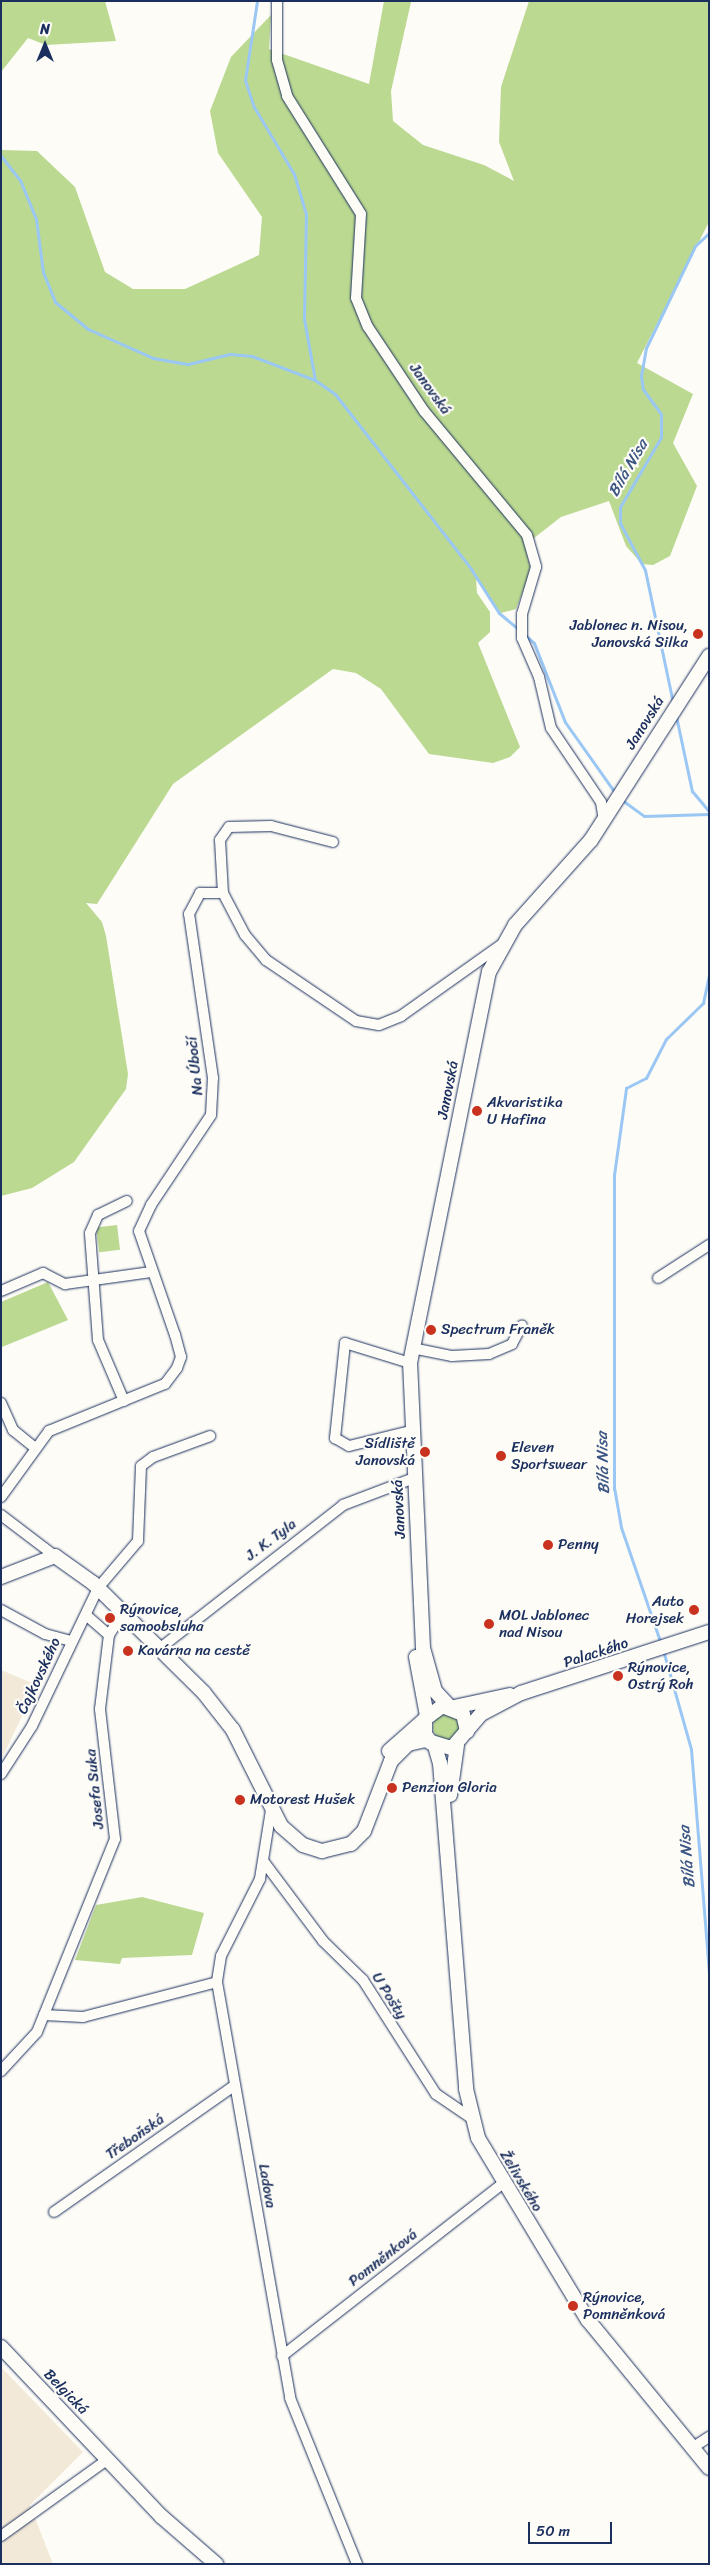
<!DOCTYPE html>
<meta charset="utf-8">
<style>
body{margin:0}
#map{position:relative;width:710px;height:2565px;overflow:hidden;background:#fdfcf7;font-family:Sriracha,sans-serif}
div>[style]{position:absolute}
.built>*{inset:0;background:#f3e9d8}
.green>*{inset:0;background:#bbd991;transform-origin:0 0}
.round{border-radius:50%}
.stream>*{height:3px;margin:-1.5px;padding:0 1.5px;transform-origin:1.5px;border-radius:1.5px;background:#9ac7f4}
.roads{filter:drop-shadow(0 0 1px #1b2f5e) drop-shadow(0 0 1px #1b2f5e)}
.street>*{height:10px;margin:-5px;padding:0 5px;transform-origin:5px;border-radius:5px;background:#fdfcf7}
.secondary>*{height:14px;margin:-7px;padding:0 7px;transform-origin:7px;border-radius:7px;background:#fdfcf7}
.dots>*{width:14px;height:14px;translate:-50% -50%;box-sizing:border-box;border:2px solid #fdfcf7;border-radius:50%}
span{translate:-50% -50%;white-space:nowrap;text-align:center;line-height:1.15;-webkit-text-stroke:4.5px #fdfcf7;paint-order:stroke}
.street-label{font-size:15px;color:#1b2f5e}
.poi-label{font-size:15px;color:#1b2f5e}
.right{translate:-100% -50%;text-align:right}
.left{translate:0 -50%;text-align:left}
.water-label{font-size:16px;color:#3b5584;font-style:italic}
.frame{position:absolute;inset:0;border:2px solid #1b2f5e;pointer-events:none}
.north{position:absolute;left:20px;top:20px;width:50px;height:50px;-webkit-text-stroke:4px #fdfcf7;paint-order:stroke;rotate:0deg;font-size:14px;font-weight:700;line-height:20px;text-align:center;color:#1b2f5e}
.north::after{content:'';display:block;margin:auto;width:18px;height:22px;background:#1b2f5e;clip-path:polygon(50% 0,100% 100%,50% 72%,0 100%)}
.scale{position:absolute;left:528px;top:2522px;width:84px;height:22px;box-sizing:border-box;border:2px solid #1b2f5e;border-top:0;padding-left:6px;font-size:15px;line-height:18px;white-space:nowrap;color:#1b2f5e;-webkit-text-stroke:4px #fdfcf7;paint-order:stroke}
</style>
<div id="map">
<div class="built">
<div style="clip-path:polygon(1px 1670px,37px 1685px,1px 1760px)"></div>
<div style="clip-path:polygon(1px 2367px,83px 2452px,30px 2505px,53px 2564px,1px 2564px)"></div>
</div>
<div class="green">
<div style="clip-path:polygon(1px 1px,105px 1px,116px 41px,46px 45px,28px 38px,1px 72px)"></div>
<div style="clip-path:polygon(384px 1px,411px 2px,391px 91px,393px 121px,423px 145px,484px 165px,514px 181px,499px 142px,501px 87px,529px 1px,709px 1px,709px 222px,637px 363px,693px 394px,673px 443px,697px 486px,670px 556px,653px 565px,642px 564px,626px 546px,609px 501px,561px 517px,525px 545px,531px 570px,516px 609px,501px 613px,476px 578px,477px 593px,490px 612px,490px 632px,478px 643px,520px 747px,510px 757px,493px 763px,429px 754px,381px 689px,356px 673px,333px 669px,173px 784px,97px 904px,86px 903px,102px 922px,106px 936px,128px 1074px,126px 1089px,74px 1162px,32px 1188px,1px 1196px,1px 150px,37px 151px,75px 187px,105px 272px,133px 289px,185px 289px,259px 255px,262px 217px,218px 153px,210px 111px,231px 57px,271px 15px,269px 49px,369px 84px)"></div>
<div style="left:117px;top:1225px;width:25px;height:21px;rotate:83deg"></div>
<div style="clip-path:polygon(48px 1282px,68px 1320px,2px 1347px,1px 1302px)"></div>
<div class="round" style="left:433px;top:1714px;width:26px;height:26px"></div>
<div style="clip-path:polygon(142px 1897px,204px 1913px,192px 1955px,122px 1958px,120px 1964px,75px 1960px,96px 1905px)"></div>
</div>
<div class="stream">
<div style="left:257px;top:1px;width:80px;rotate:98.6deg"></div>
<div style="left:245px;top:80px;width:28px;rotate:72deg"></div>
<div style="left:254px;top:107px;width:78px;rotate:59.2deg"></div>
<div style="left:294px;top:174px;width:42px;rotate:73.3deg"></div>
<div style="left:306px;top:214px;width:105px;rotate:91.1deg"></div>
<div style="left:304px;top:319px;width:62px;rotate:79.8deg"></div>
<div style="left:1px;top:156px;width:31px;rotate:52deg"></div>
<div style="left:20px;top:180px;width:42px;rotate:67.7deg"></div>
<div style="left:36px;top:219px;width:53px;rotate:82.5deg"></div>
<div style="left:43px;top:272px;width:32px;rotate:68deg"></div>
<div style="left:55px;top:302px;width:43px;rotate:39.3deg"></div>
<div style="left:88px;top:329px;width:71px;rotate:24deg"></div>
<div style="left:153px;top:358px;width:36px;rotate:10deg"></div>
<div style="left:188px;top:364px;width:43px;rotate:-13.4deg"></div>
<div style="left:230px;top:354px;width:22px;rotate:5deg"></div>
<div style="left:252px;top:356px;width:67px;rotate:20.9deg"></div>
<div style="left:315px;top:380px;width:24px;rotate:35deg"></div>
<div style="left:335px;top:394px;width:222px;rotate:52.1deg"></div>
<div style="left:471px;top:569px;width:52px;rotate:57.5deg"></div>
<div style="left:499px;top:613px;width:26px;rotate:40deg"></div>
<div style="left:524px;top:634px;width:13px;rotate:42deg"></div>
<div style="left:534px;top:643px;width:85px;rotate:68.6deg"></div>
<div style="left:565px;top:722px;width:88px;rotate:54.7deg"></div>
<div style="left:673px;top:703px;width:136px;rotate:-101.9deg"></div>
<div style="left:645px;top:570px;width:53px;rotate:-118deg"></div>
<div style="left:620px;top:523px;width:16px;rotate:-90deg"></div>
<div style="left:620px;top:507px;width:81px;rotate:-59.6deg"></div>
<div style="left:661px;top:437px;width:23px;rotate:-90deg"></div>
<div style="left:661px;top:414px;width:31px;rotate:-126deg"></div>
<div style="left:643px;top:389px;width:13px;rotate:-99deg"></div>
<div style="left:641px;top:376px;width:28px;rotate:-80deg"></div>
<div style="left:646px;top:348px;width:113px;rotate:-64.3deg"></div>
<div style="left:695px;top:246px;width:19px;rotate:-43deg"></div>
<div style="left:676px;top:716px;width:77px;rotate:78deg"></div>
<div style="left:692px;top:791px;width:26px;rotate:50deg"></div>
<div style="left:622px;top:800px;width:27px;rotate:36deg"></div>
<div style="left:644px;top:816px;width:65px;rotate:-1.8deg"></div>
<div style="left:661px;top:1644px;width:124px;rotate:-108.9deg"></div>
<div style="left:621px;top:1527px;width:39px;rotate:-100deg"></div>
<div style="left:614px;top:1489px;width:314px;rotate:-90deg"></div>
<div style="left:614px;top:1175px;width:88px;rotate:-82.1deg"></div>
<div style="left:626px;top:1088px;width:22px;rotate:-27deg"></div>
<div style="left:646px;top:1078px;width:44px;rotate:-62.9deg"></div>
<div style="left:666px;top:1039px;width:52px;rotate:-44.2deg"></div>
<div style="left:703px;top:1003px;width:30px;rotate:-78deg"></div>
<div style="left:663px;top:1650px;width:103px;rotate:74.2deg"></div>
<div style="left:691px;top:1749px;width:227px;rotate:85.4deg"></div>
</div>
<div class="roads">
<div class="street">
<div style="left:277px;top:1px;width:59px;rotate:90deg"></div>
<div style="left:277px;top:60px;width:37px;rotate:74deg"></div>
<div style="left:287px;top:96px;width:139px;rotate:57.9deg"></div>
<div style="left:361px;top:214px;width:84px;rotate:93.4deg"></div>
<div style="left:356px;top:298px;width:31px;rotate:68deg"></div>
<div style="left:368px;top:327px;width:101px;rotate:56.3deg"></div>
<div style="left:424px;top:411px;width:161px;rotate:50.3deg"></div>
<div style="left:527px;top:535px;width:33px;rotate:74deg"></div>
<div style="left:536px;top:567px;width:49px;rotate:106.6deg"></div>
<div style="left:522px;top:614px;width:24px;rotate:90deg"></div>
<div style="left:522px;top:638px;width:43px;rotate:66.4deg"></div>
<div style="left:539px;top:677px;width:52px;rotate:76.8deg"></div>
<div style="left:551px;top:728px;width:89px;rotate:56deg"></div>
<div style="left:601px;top:802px;width:13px;rotate:81deg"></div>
<div style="left:333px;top:842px;width:64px;rotate:-165.5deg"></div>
<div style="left:271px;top:826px;width:42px;rotate:178.6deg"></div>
<div style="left:229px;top:827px;width:16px;rotate:125deg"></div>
<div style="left:220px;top:840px;width:53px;rotate:86.8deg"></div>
<div style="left:223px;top:893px;width:47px;rotate:62.4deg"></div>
<div style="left:245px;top:935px;width:33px;rotate:50deg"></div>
<div style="left:266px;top:960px;width:109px;rotate:34.1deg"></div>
<div style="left:356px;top:1021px;width:23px;rotate:10deg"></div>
<div style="left:379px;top:1025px;width:24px;rotate:-22deg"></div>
<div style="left:401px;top:1016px;width:123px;rotate:-35.4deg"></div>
<div style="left:658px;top:1278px;width:61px;rotate:-32.9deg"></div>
<div style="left:1px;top:1291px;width:46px;rotate:-23.2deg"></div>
<div style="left:43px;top:1273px;width:25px;rotate:27deg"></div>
<div style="left:65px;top:1284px;width:87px;rotate:-7.9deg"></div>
<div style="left:412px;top:1348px;width:41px;rotate:11.3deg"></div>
<div style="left:452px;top:1356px;width:37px;rotate:-3deg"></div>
<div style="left:489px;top:1354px;width:25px;rotate:-23deg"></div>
<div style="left:512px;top:1344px;width:21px;rotate:-62deg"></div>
<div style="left:410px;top:1363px;width:68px;rotate:-162.9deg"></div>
<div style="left:345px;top:1343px;width:96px;rotate:96deg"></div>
<div style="left:335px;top:1438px;width:16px;rotate:30deg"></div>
<div style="left:349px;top:1446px;width:64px;rotate:-13.6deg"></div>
<div style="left:124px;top:1401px;width:66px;rotate:-113.1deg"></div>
<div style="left:98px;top:1340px;width:107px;rotate:-94.3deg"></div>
<div style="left:90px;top:1233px;width:20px;rotate:-66deg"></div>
<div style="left:98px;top:1215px;width:32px;rotate:-26deg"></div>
<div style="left:1px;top:1403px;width:30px;rotate:66deg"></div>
<div style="left:13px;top:1430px;width:28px;rotate:39deg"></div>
<div style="left:1px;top:1497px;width:82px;rotate:-54deg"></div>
<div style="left:49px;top:1431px;width:125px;rotate:-22.1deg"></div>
<div style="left:165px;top:1384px;width:20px;rotate:-53deg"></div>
<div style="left:177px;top:1368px;width:12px;rotate:-70deg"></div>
<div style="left:181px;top:1357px;width:23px;rotate:-105deg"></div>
<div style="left:175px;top:1335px;width:110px;rotate:-109.1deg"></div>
<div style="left:139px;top:1231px;width:29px;rotate:-65deg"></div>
<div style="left:151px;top:1205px;width:108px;rotate:-56.3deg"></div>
<div style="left:211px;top:1115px;width:37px;rotate:-87deg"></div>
<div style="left:213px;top:1078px;width:166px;rotate:-98.3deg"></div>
<div style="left:189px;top:914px;width:24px;rotate:-62deg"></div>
<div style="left:200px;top:893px;width:23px"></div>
<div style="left:1px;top:1515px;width:68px;rotate:37.2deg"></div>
<div style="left:1px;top:1610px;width:50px;rotate:28.6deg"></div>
<div style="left:45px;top:1634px;width:28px;rotate:15deg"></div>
<div style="left:86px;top:1615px;width:30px;rotate:41deg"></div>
<div style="left:159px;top:1649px;width:234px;rotate:-38deg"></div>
<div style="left:343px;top:1505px;width:76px;rotate:-20.8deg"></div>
<div style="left:1px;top:1774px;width:57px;rotate:-57.1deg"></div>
<div style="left:32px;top:1726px;width:153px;rotate:-64.4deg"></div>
<div style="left:98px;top:1588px;width:62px;rotate:-49.6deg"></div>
<div style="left:138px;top:1541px;width:75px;rotate:-87.7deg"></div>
<div style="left:141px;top:1466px;width:15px;rotate:-37deg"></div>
<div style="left:153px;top:1457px;width:61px;rotate:-20.2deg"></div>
<div style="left:271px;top:1810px;width:70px;rotate:99.1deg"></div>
<div style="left:260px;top:1879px;width:86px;rotate:116.9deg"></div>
<div style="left:221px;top:1956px;width:26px;rotate:99deg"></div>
<div style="left:217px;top:1982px;width:422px;rotate:80deg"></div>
<div style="left:290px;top:2398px;width:179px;rotate:68deg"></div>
<div style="left:264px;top:1862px;width:99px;rotate:53.2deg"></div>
<div style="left:323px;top:1941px;width:56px;rotate:44.3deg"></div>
<div style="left:363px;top:1980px;width:135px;rotate:57.4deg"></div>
<div style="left:436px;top:2094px;width:42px;rotate:34.4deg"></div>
<div style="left:44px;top:2015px;width:39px;rotate:3deg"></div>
<div style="left:83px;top:2017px;width:138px;rotate:-14.6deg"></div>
<div style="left:1px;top:2071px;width:53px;rotate:-47.3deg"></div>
<div style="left:37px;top:2032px;width:208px;rotate:-68deg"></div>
<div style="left:115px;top:1839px;width:131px;rotate:-96.6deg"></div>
<div style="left:100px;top:1709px;width:75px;rotate:-83.1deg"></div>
<div style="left:109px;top:1635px;width:26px;rotate:-58deg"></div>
<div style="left:54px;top:2212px;width:220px;rotate:-35deg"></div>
<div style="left:282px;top:2356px;width:279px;rotate:-38deg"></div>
<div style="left:695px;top:2446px;width:17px;rotate:-33deg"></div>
<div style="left:1px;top:2536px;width:132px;rotate:-35.7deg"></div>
</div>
<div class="secondary">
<div style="left:1px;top:1577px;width:58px;rotate:-21.3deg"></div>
<div style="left:55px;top:1556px;width:47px;rotate:35.4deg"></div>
<div style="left:93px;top:1583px;width:156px;rotate:44.7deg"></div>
<div style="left:204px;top:1693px;width:47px;rotate:51.9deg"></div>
<div style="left:233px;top:1730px;width:107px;rotate:63.4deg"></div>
<div style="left:281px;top:1826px;width:29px;rotate:41deg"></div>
<div style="left:303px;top:1845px;width:20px;rotate:18deg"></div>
<div style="left:322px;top:1851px;width:30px;rotate:-14deg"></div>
<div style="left:351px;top:1844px;width:18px;rotate:-45deg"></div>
<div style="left:364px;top:1831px;width:75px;rotate:-68.9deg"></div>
<div style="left:391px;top:1761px;width:24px;rotate:-45deg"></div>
<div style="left:408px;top:1744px;width:17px;rotate:-13deg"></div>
<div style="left:425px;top:1740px;width:28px;rotate:17deg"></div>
<div style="left:452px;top:1748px;width:45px;rotate:-49.5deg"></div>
<div style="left:481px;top:1714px;width:45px;rotate:-27.7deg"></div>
<div style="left:521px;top:1693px;width:198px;rotate:-18deg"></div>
<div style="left:416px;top:1657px;width:60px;rotate:79.4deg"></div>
<div style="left:448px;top:1705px;width:19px;rotate:-133deg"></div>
<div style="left:435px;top:1691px;width:45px;rotate:-105.6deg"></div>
<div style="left:423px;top:1648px;width:285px;rotate:-92.6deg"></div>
<div style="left:410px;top:1363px;width:399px;rotate:-78.6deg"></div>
<div style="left:489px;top:972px;width:54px;rotate:-61deg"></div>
<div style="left:515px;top:925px;width:114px;rotate:-48.2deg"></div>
<div style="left:591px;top:840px;width:219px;rotate:-57.3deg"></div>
<div style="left:454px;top:1707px;width:57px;rotate:-12.1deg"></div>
<div style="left:431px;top:1743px;width:11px;rotate:-124deg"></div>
<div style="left:425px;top:1734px;width:15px;rotate:-90deg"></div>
<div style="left:425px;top:1719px;width:21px;rotate:-37deg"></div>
<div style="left:442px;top:1706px;width:22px;rotate:21deg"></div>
<div style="left:463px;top:1714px;width:18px;rotate:77deg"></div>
<div style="left:435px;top:1746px;width:18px;rotate:74deg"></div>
<div style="left:440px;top:1763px;width:327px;rotate:85.4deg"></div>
<div style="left:466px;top:2089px;width:50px;rotate:76.2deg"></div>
<div style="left:478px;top:2138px;width:213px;rotate:58.9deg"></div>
<div style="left:588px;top:2320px;width:191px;rotate:50.7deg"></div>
<div style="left:389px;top:1751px;width:48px;rotate:-41.6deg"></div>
<div style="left:450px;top:1795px;width:50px;rotate:-82deg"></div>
<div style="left:1px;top:2347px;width:234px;rotate:46.6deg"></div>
<div style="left:162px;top:2517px;width:72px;rotate:41deg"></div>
</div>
</div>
<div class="dots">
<div style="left:698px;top:634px;background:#c8321e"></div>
<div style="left:477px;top:1111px;background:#c8321e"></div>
<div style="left:431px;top:1330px;background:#c8321e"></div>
<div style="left:425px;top:1452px;background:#c8321e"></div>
<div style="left:501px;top:1456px;background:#c8321e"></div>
<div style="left:548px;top:1545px;background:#c8321e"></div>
<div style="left:694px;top:1610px;background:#c8321e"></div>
<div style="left:110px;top:1618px;background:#c8321e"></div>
<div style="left:489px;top:1624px;background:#c8321e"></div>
<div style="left:128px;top:1651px;background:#c8321e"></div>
<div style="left:618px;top:1676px;background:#c8321e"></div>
<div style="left:392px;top:1788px;background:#c8321e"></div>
<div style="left:240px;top:1800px;background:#c8321e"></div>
<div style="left:573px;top:2306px;background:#c8321e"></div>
</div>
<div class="street-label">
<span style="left:430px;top:389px;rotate:54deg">Janovská</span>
<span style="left:645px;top:723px;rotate:-58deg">Janovská</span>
<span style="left:195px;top:1066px;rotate:-96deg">Na Úbočí</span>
<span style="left:448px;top:1090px;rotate:-79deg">Janovská</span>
<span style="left:399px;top:1509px;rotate:-93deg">Janovská</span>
<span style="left:271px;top:1540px;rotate:-37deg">J. K. Tyla</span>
<span style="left:596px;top:1653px;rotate:-18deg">Palackého</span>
<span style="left:39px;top:1676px;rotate:-65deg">Čajkovského</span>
<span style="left:95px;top:1789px;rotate:-96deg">Josefa Suka</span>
<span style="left:389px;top:1996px;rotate:58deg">U Pošty</span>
<span style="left:135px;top:2137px;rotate:-35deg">Třeboňská</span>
<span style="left:521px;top:2181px;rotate:59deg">Želivského</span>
<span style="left:267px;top:2186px;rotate:80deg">Ladova</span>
<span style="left:383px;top:2258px;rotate:-38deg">Pomněnková</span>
<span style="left:66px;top:2392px;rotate:46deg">Belgická</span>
</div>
<div class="poi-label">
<span class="right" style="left:688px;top:634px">Jablonec n. Nisou,<br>Janovská Silka</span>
<span class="left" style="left:487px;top:1111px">Akvaristika<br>U Hafina</span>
<span class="left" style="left:441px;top:1330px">Spectrum Franěk</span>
<span class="right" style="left:415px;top:1452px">Sídliště<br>Janovská</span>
<span class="left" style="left:511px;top:1456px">Eleven<br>Sportswear</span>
<span class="left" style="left:558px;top:1545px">Penny</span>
<span class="right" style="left:684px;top:1610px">Auto<br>Horejsek</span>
<span class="left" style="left:120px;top:1618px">Rýnovice,<br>samoobsluha</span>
<span class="left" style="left:499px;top:1624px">MOL Jablonec<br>nad Nisou</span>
<span class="left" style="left:138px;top:1651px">Kavárna na cestě</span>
<span class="left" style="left:628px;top:1676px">Rýnovice,<br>Ostrý Roh</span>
<span class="left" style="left:402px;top:1788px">Penzion Gloria</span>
<span class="left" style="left:250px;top:1800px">Motorest Hušek</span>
<span class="left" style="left:583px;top:2306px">Rýnovice,<br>Pomněnková</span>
</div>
<div class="water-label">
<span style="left:628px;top:468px;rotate:-60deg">Bílá Nisa</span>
<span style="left:603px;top:1463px;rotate:-92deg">Bílá Nisa</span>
<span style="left:687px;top:1857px;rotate:-95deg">Bílá Nisa</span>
</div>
<div class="frame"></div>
<div class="north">N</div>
<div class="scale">50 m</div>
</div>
